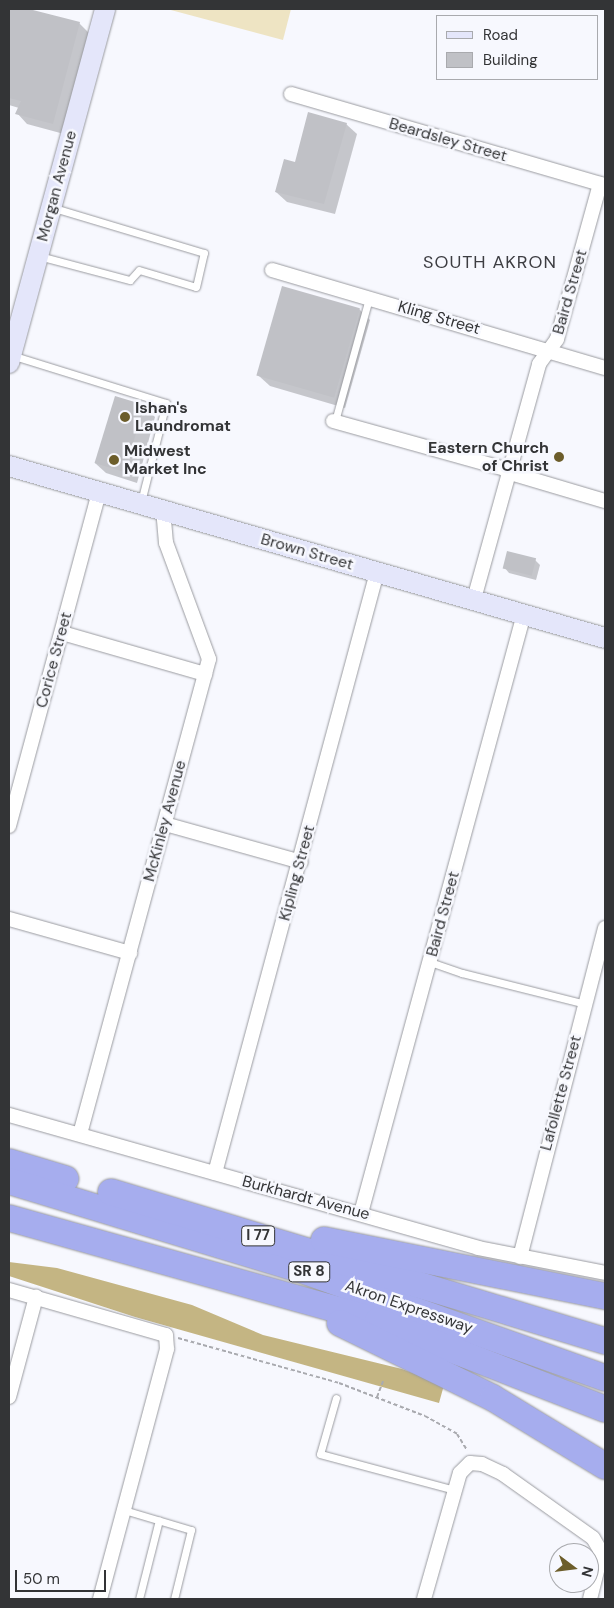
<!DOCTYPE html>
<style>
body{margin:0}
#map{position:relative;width:614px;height:1608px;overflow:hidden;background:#f7f8fe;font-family:"DM Sans",sans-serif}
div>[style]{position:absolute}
.green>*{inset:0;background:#eee4c3}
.forest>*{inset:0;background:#c4b583}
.shadow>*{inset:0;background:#0003}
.building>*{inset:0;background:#c0c1c6;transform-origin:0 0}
.path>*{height:2px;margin-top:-1px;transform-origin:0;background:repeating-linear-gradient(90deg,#a9aaaf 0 4px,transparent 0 6.5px)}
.roads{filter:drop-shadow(0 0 1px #9a9ba0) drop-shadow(0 0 1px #9a9ba0)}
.lane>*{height:7px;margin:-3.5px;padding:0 3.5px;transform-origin:3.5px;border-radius:3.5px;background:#fff}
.street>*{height:14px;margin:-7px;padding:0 7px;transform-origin:7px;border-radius:7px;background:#fff}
.secondary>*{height:20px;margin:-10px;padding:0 10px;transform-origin:10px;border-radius:10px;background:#e4e6fa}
.highway>*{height:26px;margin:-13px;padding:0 13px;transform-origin:13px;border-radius:13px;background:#a6adee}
.dots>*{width:14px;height:14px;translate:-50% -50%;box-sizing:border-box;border:2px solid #f7f8fe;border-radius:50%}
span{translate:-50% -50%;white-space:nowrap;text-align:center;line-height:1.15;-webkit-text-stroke:5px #f7f8fe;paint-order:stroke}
.shield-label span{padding:1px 4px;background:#f7f8fe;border:1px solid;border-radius:4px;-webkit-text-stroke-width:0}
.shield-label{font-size:15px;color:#333436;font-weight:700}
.street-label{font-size:16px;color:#333436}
.poi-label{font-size:16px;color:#333436;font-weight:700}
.left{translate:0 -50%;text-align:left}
.right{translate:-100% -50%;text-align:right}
.neighbourhood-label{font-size:18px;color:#3d3d42;letter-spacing:1px}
.frame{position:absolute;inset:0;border:10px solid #333436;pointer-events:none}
.legend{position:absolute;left:436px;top:15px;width:162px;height:65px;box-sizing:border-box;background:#f7f8fe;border:1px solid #a9aaae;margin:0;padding:6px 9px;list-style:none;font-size:15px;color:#333436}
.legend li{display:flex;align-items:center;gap:10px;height:25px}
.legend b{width:25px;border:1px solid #a9aaae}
.north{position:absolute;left:549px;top:1543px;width:50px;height:50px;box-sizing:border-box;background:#f7f8fe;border:1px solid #a9aaae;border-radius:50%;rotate:105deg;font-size:14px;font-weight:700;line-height:20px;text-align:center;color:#333436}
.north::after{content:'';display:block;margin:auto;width:18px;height:22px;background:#6c5d2a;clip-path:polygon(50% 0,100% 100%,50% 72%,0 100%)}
.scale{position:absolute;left:15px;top:1570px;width:91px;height:22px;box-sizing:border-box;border:2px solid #333436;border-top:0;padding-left:6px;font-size:15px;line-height:18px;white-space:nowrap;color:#333436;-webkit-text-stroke:4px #f7f8fe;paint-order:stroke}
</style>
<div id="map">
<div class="green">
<div style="clip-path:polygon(167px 9px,291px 9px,283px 40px)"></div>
</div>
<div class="forest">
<div style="clip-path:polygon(9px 1262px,57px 1268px,192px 1305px,263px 1335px,402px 1369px,444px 1385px,439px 1403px,135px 1317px,9px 1276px)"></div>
</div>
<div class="shadow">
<div style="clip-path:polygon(9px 9px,24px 9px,79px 23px,90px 34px,64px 134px,27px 124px,17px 113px,19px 108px,9px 105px)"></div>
<div style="clip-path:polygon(346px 124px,357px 134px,335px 214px,287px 202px,276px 192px,296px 164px)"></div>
<div style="clip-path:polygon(359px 309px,370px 320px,345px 408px,270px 386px,259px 376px)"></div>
<div style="clip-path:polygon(144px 406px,155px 417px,137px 483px,106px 473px,95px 463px)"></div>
<div style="clip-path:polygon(535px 560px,540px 565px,536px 580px,509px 573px,504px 567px)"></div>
</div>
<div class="building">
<div style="clip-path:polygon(9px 9px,29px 9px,80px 22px,53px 124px,15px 114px,21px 101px,9px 98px)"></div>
<div style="clip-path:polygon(308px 112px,347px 123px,324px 204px,275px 192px,284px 159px,295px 162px)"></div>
<div style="left:282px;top:286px;width:81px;height:93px;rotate:16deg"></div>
<div style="left:115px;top:396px;width:31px;height:70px;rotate:17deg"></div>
<div style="left:507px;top:551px;width:30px;height:18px;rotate:14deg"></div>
</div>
<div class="path">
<div style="left:178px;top:1338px;width:167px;rotate:15.6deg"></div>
<div style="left:339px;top:1383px;width:92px;rotate:21deg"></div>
<div style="left:425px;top:1416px;width:37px;rotate:29deg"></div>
<div style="left:457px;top:1434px;width:19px;rotate:58deg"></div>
<div style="left:377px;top:1397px;width:17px;rotate:-69deg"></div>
</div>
<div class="roads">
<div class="lane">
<div style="left:39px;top:256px;width:94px;rotate:14.8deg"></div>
<div style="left:130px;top:280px;width:13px;rotate:-48deg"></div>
<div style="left:139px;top:270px;width:59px;rotate:16.6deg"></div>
<div style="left:196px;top:287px;width:35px;rotate:-77deg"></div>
<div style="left:204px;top:253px;width:157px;rotate:-163.3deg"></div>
<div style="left:14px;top:356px;width:159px;rotate:17.2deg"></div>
<div style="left:166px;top:403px;width:102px;rotate:104.2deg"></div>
<div style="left:335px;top:421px;width:128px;rotate:-74.5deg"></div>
<div style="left:430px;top:962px;width:34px;rotate:19deg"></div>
<div style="left:462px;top:973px;width:127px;rotate:14.1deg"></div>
<div style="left:336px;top:1398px;width:58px;rotate:105.9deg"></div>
<div style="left:320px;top:1454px;width:139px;rotate:15deg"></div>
<div style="left:124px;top:1510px;width:70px;rotate:16.6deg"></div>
<div style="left:191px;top:1530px;width:71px;rotate:103.8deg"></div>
<div style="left:139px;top:1599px;width:81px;rotate:-75.8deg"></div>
</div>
<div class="street">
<div style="left:291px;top:94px;width:327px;rotate:16.2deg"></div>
<div style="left:272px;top:270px;width:347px;rotate:16.4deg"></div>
<div style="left:333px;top:421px;width:182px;rotate:15.6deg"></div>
<div style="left:507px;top:472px;width:102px;rotate:16.5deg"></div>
<div style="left:474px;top:599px;width:244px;rotate:-74.5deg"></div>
<div style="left:539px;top:364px;width:31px;rotate:-54deg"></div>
<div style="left:557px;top:339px;width:161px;rotate:-74.5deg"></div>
<div style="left:62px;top:633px;width:149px;rotate:16deg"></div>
<div style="left:165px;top:824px;width:141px;rotate:15.6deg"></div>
<div style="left:9px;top:826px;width:345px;rotate:-74.9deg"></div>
<div style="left:9px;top:919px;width:126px;rotate:15.7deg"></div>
<div style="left:9px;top:1115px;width:487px;rotate:15.8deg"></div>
<div style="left:478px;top:1248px;width:129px;rotate:11.1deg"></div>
<div style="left:80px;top:1134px;width:492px;rotate:-74.8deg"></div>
<div style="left:209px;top:659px;width:124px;rotate:-110.3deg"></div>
<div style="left:166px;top:543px;width:32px;rotate:-95deg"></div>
<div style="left:215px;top:1173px;width:622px;rotate:-74.91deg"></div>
<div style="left:361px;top:1213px;width:621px;rotate:-74.78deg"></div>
<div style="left:520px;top:1257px;width:340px;rotate:-75.5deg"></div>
<div style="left:9px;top:1290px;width:163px;rotate:16deg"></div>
<div style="left:166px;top:1335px;width:14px;rotate:86deg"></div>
<div style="left:167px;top:1349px;width:259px;rotate:105deg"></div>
<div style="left:9px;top:1397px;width:104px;rotate:-74.9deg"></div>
<div style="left:424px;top:1599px;width:131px;rotate:-74.1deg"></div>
<div style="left:460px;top:1473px;width:14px;rotate:-45deg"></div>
<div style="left:470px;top:1463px;width:12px;rotate:5deg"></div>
<div style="left:482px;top:1464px;width:23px;rotate:25deg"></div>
<div style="left:503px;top:1474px;width:110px;rotate:35.4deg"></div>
<div style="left:593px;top:1538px;width:14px;rotate:60deg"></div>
<div style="left:600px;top:1550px;width:9px;rotate:90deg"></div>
<div style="left:600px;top:1559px;width:41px;rotate:104deg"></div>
</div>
<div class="secondary">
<div style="left:9px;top:363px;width:367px;rotate:-74.8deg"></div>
<div style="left:9px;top:466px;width:620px;rotate:16.1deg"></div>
</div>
<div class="highway">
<div style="left:9px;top:1162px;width:59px;rotate:16.6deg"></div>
<div style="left:9px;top:1181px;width:303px;rotate:16.9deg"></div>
<div style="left:299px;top:1269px;width:325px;rotate:19.6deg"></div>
<div style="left:111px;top:1192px;width:516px;rotate:16.78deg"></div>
<div style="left:9px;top:1218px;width:383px;rotate:15.6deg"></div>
<div style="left:378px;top:1321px;width:243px;rotate:21.2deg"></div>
<div style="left:324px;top:1240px;width:287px;rotate:11.3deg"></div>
<div style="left:340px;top:1323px;width:170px;rotate:26.1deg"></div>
<div style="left:493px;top:1398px;width:131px;rotate:31.3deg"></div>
</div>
</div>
<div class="dots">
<div style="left:125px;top:417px;background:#6c5d2a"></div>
<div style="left:559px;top:457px;background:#6c5d2a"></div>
<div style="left:114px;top:460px;background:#6c5d2a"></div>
</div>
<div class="shield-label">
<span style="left:258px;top:1236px">I 77</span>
<span style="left:309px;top:1272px">SR 8</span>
</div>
<div class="street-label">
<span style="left:448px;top:140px;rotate:16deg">Beardsley Street</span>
<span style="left:57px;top:186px;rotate:-75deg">Morgan Avenue</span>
<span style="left:570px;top:292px;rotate:-74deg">Baird Street</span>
<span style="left:439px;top:318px;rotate:16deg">Kling Street</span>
<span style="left:307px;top:552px;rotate:16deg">Brown Street</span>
<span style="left:54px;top:660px;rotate:-75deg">Corice Street</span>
<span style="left:165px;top:821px;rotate:-75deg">McKinley Avenue</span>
<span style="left:297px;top:873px;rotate:-75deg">Kipling Street</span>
<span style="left:443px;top:914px;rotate:-75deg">Baird Street</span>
<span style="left:561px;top:1093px;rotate:-75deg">Lafollette Street</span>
<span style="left:306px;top:1198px;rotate:15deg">Burkhardt Avenue</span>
<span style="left:409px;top:1307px;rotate:19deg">Akron Expressway</span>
</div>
<div class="poi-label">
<span class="left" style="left:135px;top:417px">Ishan's<br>Laundromat</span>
<span class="right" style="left:549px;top:457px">Eastern Church<br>of Christ</span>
<span class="left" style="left:124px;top:460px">Midwest<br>Market Inc</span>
</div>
<div class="neighbourhood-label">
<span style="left:490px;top:262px">SOUTH AKRON</span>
</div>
<div class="frame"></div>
<ul class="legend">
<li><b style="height:6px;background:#e4e6fa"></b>Road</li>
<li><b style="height:14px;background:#c0c1c6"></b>Building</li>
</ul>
<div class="north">N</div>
<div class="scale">50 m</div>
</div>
